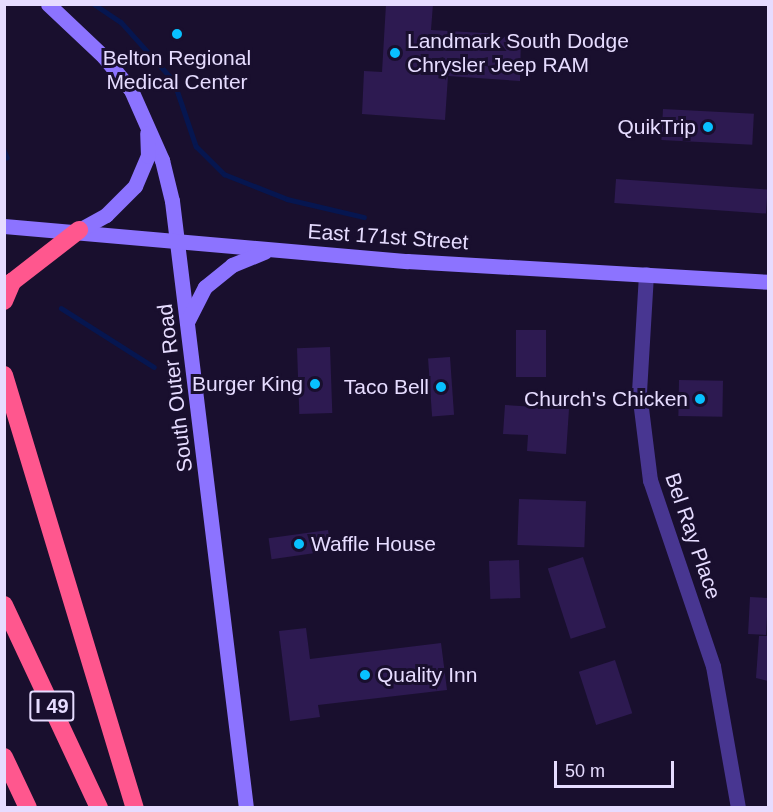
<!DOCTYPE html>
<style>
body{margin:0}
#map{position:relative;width:773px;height:812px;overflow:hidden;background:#190f2e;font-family:Helvetica,sans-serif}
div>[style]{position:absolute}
.stream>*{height:4.5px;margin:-2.25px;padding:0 2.25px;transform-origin:2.25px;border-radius:2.25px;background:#061650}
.building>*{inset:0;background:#2d1a51;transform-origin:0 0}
.street>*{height:15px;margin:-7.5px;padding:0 7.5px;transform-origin:7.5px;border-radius:7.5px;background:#483691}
.secondary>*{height:15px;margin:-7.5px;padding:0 7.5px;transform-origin:7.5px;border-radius:7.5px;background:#8c73ff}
.highway>*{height:18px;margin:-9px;padding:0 9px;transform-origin:9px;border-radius:9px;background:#ff578e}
.dots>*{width:16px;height:16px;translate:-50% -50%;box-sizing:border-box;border:3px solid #190f2e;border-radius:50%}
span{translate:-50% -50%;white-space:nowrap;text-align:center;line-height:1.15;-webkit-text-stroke:6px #190f2e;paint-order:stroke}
.shield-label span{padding:2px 4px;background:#190f2e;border:2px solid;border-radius:4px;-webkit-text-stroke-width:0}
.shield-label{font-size:20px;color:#e6dcff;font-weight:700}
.poi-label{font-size:21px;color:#e6dcff}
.left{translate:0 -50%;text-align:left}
.right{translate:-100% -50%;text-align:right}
.street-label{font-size:21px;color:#e6dcff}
.frame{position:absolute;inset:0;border:6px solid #e6dcff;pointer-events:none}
.scale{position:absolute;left:554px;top:761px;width:120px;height:27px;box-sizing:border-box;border:3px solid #e6dcff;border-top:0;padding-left:8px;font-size:18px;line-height:21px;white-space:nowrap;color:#e6dcff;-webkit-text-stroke:4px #190f2e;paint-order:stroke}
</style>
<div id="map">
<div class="stream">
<div style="left:94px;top:4px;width:32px;rotate:34deg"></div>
<div style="left:121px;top:22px;width:79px;rotate:48.1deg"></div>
<div style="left:174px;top:81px;width:69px;rotate:71.3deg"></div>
<div style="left:196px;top:146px;width:40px;rotate:45deg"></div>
<div style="left:224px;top:174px;width:68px;rotate:21.6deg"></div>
<div style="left:287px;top:199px;width:79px;rotate:13.2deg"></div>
<div style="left:4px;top:150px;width:8px;rotate:67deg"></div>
<div style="left:61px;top:308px;width:110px;rotate:32.4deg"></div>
</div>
<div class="building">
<div style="clip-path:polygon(386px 4px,433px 4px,431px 30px,521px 35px,520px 81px,448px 76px,445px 120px,362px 114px,364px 71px,382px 72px)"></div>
<div style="left:663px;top:109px;width:91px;height:31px;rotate:3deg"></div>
<div style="left:616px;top:179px;width:152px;height:24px;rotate:4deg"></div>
<div style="left:516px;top:330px;width:30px;height:47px"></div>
<div style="left:330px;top:347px;width:66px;height:33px;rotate:88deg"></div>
<div style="left:450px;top:357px;width:58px;height:22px;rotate:86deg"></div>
<div style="left:679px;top:380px;width:44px;height:36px;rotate:1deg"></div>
<div style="clip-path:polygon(505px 405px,569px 409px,566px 454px,527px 451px,528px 435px,503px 434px)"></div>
<div style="left:519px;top:499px;width:67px;height:46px;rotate:2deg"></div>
<div style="left:328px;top:530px;width:21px;height:60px;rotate:82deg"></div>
<div style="left:583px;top:557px;width:74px;height:37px;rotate:72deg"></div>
<div style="left:519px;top:560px;width:38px;height:30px;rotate:88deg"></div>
<div style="left:750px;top:597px;width:18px;height:37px;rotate:3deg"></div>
<div style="clip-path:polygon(306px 628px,310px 659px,441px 643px,447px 690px,318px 705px,320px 717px,290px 721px,279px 631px)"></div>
<div style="clip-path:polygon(759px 636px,768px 636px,768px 681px,756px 678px)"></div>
<div style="left:615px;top:660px;width:56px;height:38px;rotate:72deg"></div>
</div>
<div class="street">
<div style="left:646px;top:274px;width:118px;rotate:93.4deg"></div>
<div style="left:639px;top:392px;width:89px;rotate:82.9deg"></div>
<div style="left:650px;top:480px;width:196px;rotate:71.3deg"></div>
<div style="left:713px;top:666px;width:144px;rotate:80deg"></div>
</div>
<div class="secondary">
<div style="left:48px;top:4px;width:77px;rotate:43.4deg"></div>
<div style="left:104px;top:57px;width:43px;rotate:50.7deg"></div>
<div style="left:131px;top:90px;width:77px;rotate:66.1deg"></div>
<div style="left:162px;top:160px;width:42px;rotate:76.3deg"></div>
<div style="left:172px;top:201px;width:611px;rotate:83.05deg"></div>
<div style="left:4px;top:226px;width:405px;rotate:5deg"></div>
<div style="left:407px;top:261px;width:362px;rotate:3.3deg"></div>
<div style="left:79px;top:230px;width:31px;rotate:-29deg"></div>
<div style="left:106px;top:215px;width:41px;rotate:-45deg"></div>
<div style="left:135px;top:186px;width:33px;rotate:-67deg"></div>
<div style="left:148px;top:156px;width:23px;rotate:-92deg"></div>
<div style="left:188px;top:320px;width:37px;rotate:-63deg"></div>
<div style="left:205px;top:287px;width:35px;rotate:-39deg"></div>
<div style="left:232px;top:265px;width:35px;rotate:-22deg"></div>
</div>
<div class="highway">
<div style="left:4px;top:301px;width:21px;rotate:-67deg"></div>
<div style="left:12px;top:282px;width:85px;rotate:-37.8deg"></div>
<div style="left:4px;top:375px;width:452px;rotate:73.2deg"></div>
<div style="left:4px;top:605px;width:224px;rotate:64.9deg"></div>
<div style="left:4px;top:757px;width:56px;rotate:64.8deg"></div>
</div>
<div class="dots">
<div style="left:177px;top:34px;background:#08c0ff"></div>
<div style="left:395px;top:53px;background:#08c0ff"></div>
<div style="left:708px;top:127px;background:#08c0ff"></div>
<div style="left:315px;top:384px;background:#08c0ff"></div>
<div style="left:441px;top:387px;background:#08c0ff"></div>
<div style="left:700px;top:399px;background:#08c0ff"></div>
<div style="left:299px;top:544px;background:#08c0ff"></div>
<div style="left:365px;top:675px;background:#08c0ff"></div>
</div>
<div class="shield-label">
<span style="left:52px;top:706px">I 49</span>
</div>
<div class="poi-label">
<span class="left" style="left:407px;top:53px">Landmark South Dodge<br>Chrysler Jeep RAM</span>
<span style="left:177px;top:70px">Belton Regional<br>Medical Center</span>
<span class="right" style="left:696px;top:127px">QuikTrip</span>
<span class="right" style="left:303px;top:384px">Burger King</span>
<span class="right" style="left:429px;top:387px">Taco Bell</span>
<span class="right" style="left:688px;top:399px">Church's Chicken</span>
<span class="left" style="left:311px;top:544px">Waffle House</span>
<span class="left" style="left:377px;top:675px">Quality Inn</span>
</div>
<div class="street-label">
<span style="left:388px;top:237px;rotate:4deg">East 171st Street</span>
<span style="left:175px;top:388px;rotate:-97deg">South Outer Road</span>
<span style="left:693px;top:536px;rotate:71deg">Bel Ray Place</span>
</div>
<div class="frame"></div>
<div class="scale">50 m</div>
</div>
